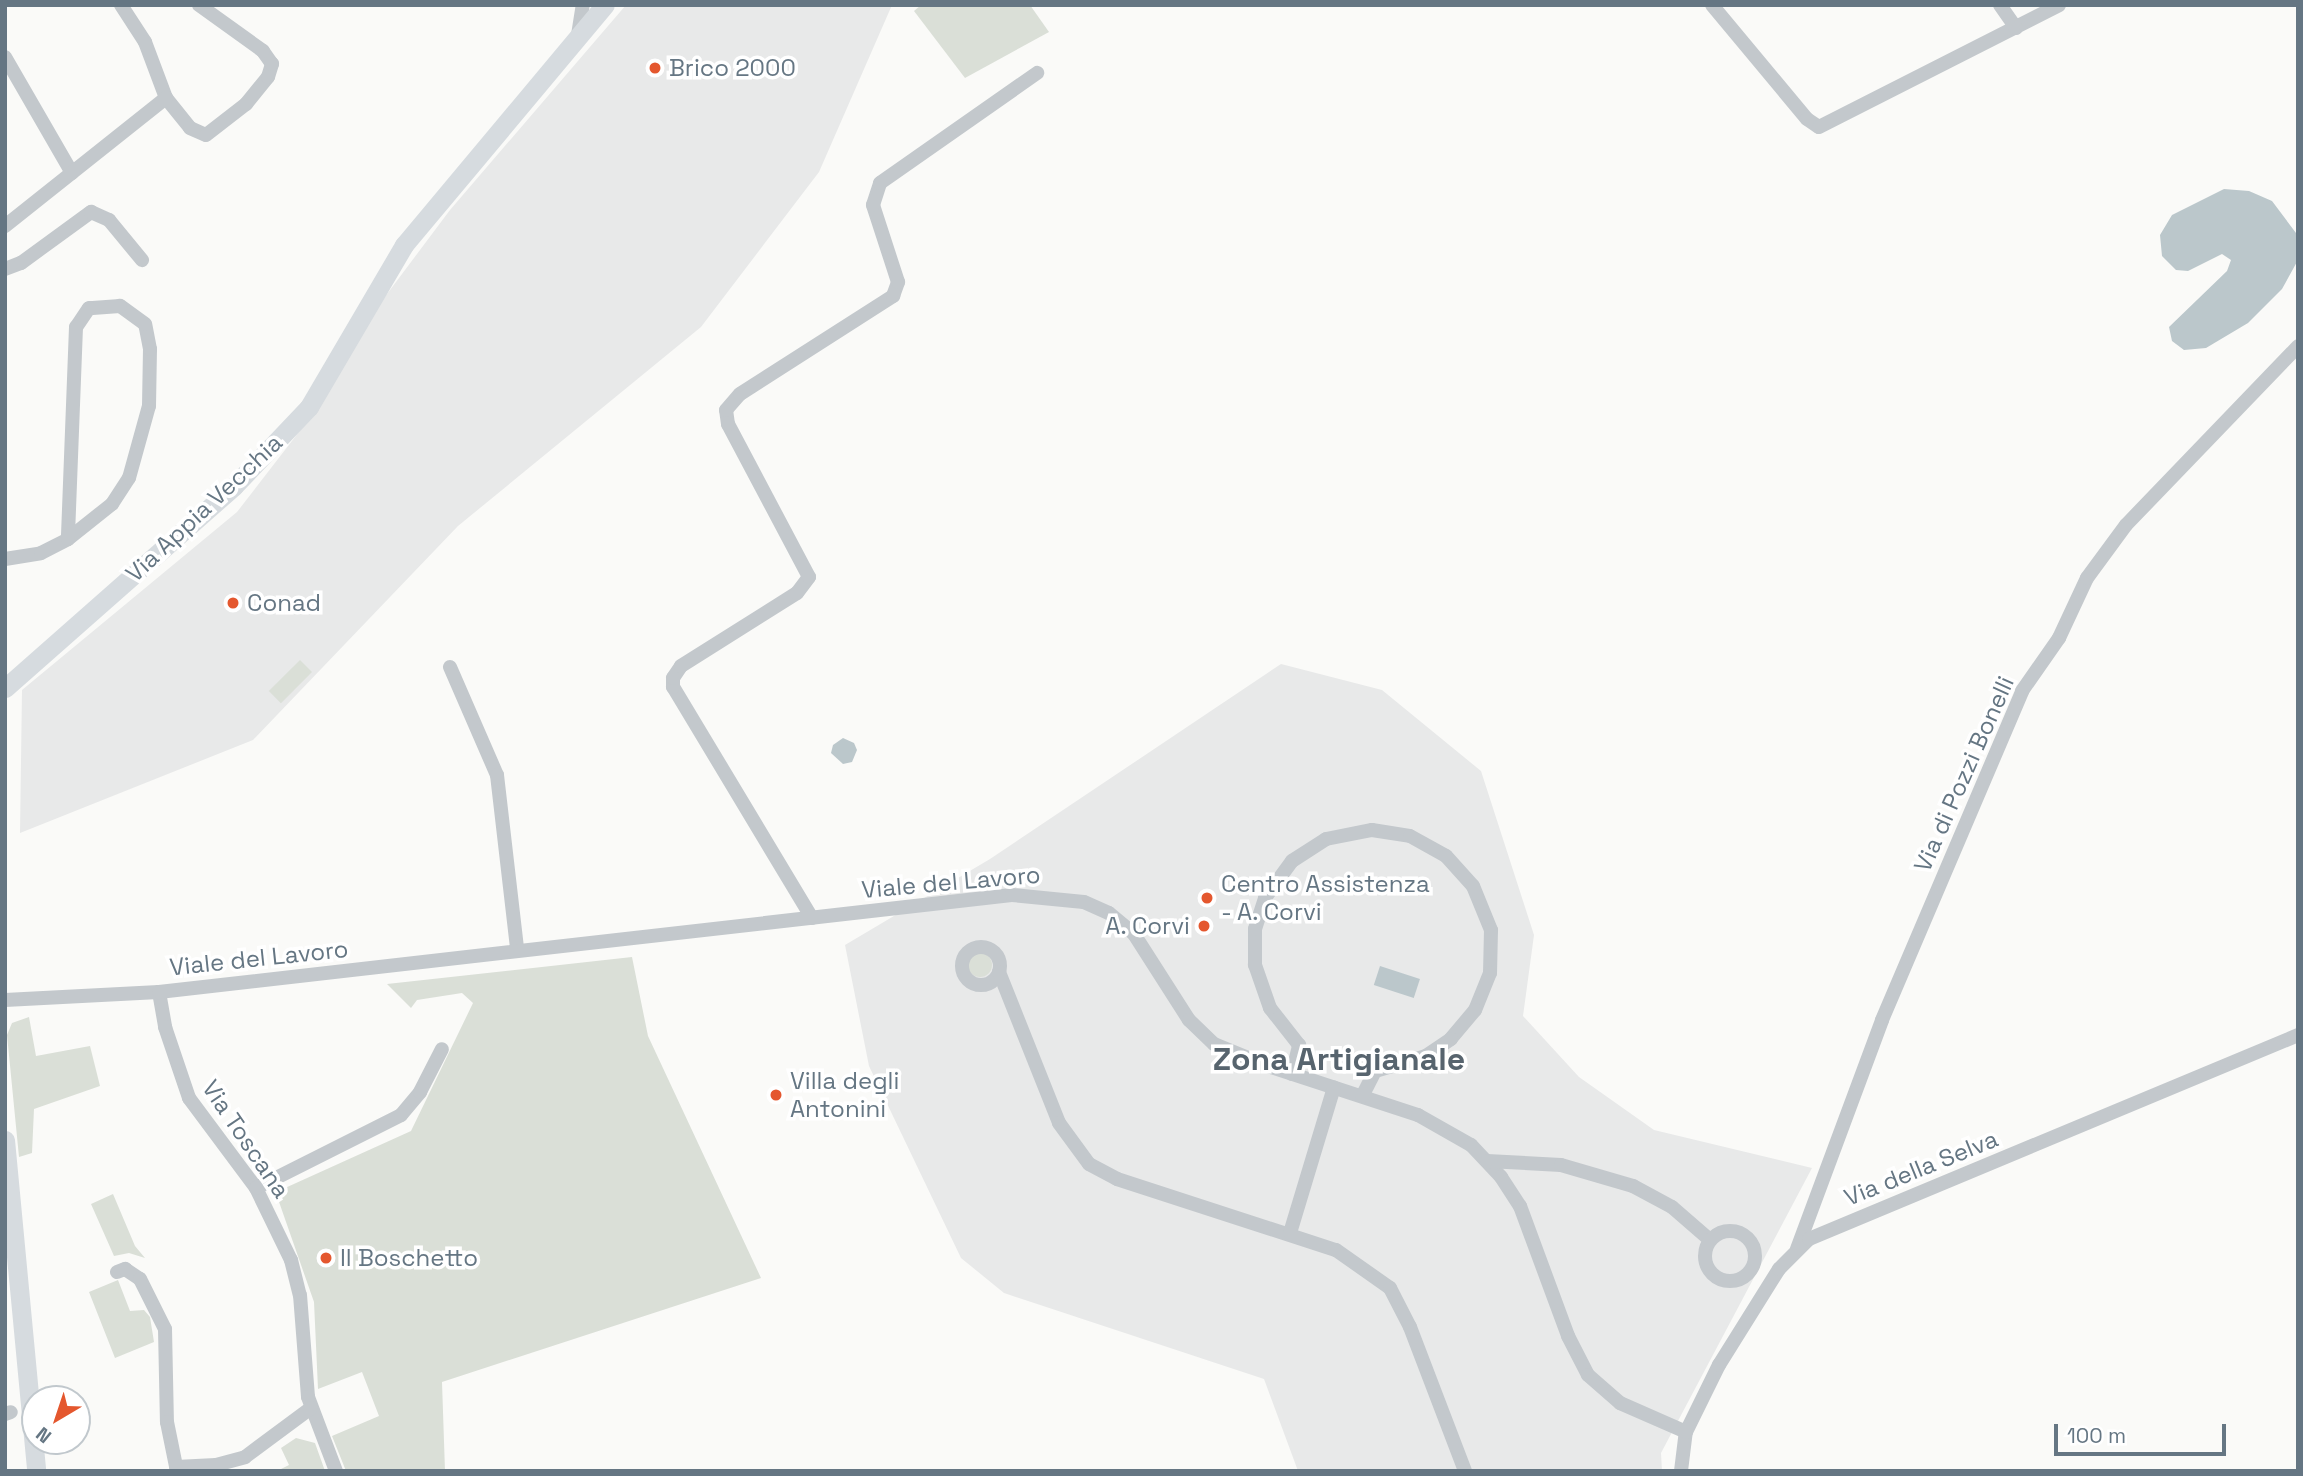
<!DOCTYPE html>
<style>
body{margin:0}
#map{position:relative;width:2303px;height:1476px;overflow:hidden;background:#fafaf8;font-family:"Space Grotesk",sans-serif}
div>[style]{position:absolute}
.built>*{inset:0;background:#e8e9e9}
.green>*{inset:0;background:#dadfd7;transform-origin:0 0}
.round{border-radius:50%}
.water>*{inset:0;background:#bbc7cb;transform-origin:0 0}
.minor>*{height:14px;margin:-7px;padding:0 7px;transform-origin:7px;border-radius:7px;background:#c3c8cc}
.minor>.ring{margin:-7px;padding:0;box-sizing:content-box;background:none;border:14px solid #c3c8cc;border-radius:50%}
.major>*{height:19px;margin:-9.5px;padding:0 9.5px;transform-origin:9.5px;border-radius:9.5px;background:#d6dbdf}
.dots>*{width:19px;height:19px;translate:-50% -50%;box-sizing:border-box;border:4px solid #fff;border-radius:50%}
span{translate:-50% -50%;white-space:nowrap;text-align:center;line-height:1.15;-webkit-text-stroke:7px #fff;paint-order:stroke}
.poi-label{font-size:24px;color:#657683}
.left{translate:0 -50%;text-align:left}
.right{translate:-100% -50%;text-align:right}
.street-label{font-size:24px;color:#657683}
.district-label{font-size:32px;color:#57646e;font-weight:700}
.frame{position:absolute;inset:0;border:7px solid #657683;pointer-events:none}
.north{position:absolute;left:21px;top:1385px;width:70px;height:70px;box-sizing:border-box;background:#fff;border:2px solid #c1c8cd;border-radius:50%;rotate:219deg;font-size:19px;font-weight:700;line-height:28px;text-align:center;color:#657683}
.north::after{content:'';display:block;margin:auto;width:24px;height:32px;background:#e4572e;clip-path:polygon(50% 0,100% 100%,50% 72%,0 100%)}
.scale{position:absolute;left:2054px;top:1424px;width:172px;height:32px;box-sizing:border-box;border:4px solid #657683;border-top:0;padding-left:9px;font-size:21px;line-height:24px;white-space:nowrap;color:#657683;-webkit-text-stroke:5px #fff;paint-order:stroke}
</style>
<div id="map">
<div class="built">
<div style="clip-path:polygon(626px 5px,892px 5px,819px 172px,701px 327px,458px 526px,253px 740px,20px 833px,22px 690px,237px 512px,319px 406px,357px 334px,450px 210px)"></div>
<div style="clip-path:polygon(1281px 664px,1382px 690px,1481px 771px,1534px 935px,1523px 1016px,1579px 1077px,1654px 1130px,1812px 1168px,1661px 1453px,1662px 1471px,1298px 1471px,1264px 1379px,1004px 1293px,961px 1258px,869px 1066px,845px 945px,990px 859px)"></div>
</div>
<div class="green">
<div style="clip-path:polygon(921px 5px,1030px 5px,1049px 32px,965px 78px,914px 11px)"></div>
<div style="left:300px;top:660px;width:17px;height:44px;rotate:45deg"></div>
<div class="round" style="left:968px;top:953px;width:24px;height:24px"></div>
<div style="clip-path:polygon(632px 957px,648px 1036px,761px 1278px,442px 1382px,445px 1471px,346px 1471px,332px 1436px,379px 1416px,362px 1372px,318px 1389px,314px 1302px,278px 1199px,285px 1188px,411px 1131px,473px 1003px,462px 993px,417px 1000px,411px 1008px,387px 984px)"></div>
<div style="clip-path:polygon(29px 1017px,36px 1056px,90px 1046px,100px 1086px,34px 1109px,32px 1153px,19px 1157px,7px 1035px,12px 1023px)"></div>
<div style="clip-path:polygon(113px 1194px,135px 1246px,145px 1258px,129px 1253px,114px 1256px,91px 1204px)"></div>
<div style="clip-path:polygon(118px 1280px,130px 1311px,144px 1310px,150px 1317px,154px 1342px,115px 1358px,89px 1292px)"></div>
<div style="clip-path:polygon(296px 1438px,315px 1443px,325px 1471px,277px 1471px,289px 1465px,281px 1448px)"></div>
</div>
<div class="water">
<div style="clip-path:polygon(2224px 189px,2249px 191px,2272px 201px,2296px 233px,2298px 260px,2282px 289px,2248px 323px,2206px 348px,2184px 350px,2172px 341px,2169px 327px,2227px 271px,2231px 260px,2222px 254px,2188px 271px,2176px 270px,2162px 256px,2160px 235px,2172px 215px)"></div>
<div style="clip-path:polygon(843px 738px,854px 743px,857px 750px,852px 762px,843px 764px,831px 753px,833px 745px)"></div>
<div style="left:1380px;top:966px;width:42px;height:20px;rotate:18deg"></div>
</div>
<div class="minor">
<div style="left:121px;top:5px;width:44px;rotate:57deg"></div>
<div style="left:145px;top:42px;width:60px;rotate:69.4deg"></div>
<div style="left:166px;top:98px;width:38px;rotate:51deg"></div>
<div style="left:190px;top:128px;width:17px;rotate:24deg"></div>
<div style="left:206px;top:135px;width:51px;rotate:-37.8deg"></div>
<div style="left:246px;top:104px;width:35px;rotate:-51deg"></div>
<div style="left:268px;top:77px;width:14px;rotate:-73deg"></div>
<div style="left:272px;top:64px;width:16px;rotate:-125deg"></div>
<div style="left:263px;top:51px;width:79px;rotate:-144.3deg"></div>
<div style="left:1712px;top:5px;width:148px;rotate:50.2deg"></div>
<div style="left:1807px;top:119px;width:14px;rotate:34deg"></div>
<div style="left:1819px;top:127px;width:269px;rotate:-26.9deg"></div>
<div style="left:2000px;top:5px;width:28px;rotate:55deg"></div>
<div style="left:578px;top:35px;width:30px;rotate:-81deg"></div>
<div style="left:5px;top:57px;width:134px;rotate:60deg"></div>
<div style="left:5px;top:226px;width:206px;rotate:-38.5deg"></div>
<div style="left:5px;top:269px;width:17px;rotate:-21deg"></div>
<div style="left:21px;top:263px;width:87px;rotate:-36.1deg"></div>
<div style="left:91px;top:212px;width:20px;rotate:24deg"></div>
<div style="left:109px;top:220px;width:52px;rotate:50.5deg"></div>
<div style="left:5px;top:559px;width:36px;rotate:-9deg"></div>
<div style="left:41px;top:553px;width:30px;rotate:-27deg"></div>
<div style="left:68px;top:539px;width:56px;rotate:-38.5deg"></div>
<div style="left:112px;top:504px;width:31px;rotate:-57deg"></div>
<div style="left:129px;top:478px;width:75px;rotate:-74.5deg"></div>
<div style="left:149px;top:406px;width:57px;rotate:-89deg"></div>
<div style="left:150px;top:349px;width:25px;rotate:-101deg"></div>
<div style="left:145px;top:324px;width:31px;rotate:-144deg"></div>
<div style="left:120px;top:306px;width:31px;rotate:176deg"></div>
<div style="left:89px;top:308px;width:23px;rotate:124deg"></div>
<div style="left:76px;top:327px;width:212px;rotate:92.2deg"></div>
<div style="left:450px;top:667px;width:118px;rotate:66.5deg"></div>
<div style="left:497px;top:775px;width:175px;rotate:83.4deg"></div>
<div style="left:812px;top:918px;width:270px;rotate:-121deg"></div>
<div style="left:673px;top:687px;width:9px;rotate:-90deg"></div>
<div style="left:673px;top:678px;width:14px;rotate:-56deg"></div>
<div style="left:681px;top:666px;width:137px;rotate:-32.2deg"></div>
<div style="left:797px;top:593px;width:20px;rotate:-53deg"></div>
<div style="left:809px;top:577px;width:173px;rotate:-117.9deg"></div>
<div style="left:728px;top:424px;width:14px;rotate:-98deg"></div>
<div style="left:726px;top:410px;width:21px;rotate:-49deg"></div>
<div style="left:740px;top:394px;width:182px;rotate:-32.6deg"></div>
<div style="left:893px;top:296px;width:15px;rotate:-70deg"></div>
<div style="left:898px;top:282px;width:81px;rotate:-108deg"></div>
<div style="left:873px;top:205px;width:23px;rotate:-72deg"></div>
<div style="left:880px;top:183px;width:192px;rotate:-35deg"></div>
<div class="ring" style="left:962px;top:947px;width:24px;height:24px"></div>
<div style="left:999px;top:972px;width:162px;rotate:68.3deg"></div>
<div style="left:1059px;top:1123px;width:51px;rotate:53.8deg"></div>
<div style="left:1089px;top:1164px;width:32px;rotate:28deg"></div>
<div style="left:1117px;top:1179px;width:230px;rotate:18deg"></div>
<div style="left:1336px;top:1250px;width:66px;rotate:35.1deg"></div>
<div style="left:1390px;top:1288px;width:44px;rotate:62.9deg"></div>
<div style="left:1410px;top:1327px;width:154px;rotate:69.1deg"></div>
<div style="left:159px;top:992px;width:36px;rotate:80deg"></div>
<div style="left:165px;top:1027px;width:75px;rotate:71.3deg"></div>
<div style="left:189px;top:1098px;width:112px;rotate:53.3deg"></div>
<div style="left:256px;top:1188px;width:80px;rotate:64.1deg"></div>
<div style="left:291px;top:1260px;width:36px;rotate:76deg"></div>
<div style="left:300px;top:1295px;width:102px;rotate:85.5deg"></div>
<div style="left:308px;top:1397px;width:79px;rotate:69.3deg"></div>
<div style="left:5px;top:1000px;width:154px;rotate:-3deg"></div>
<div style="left:159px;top:992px;width:858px;rotate:-6.49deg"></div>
<div style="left:1012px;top:895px;width:72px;rotate:5.6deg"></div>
<div style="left:1084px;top:902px;width:27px;rotate:24deg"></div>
<div style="left:1109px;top:913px;width:33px;rotate:40deg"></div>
<div style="left:1134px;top:934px;width:102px;rotate:57.4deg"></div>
<div style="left:1189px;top:1020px;width:35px;rotate:44deg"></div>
<div style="left:1214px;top:1044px;width:58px;rotate:22.2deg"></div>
<div style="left:1268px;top:1066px;width:158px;rotate:18.1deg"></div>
<div style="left:1418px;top:1115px;width:61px;rotate:29.5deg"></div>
<div style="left:1471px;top:1145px;width:44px;rotate:46.8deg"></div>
<div style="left:1501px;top:1177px;width:35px;rotate:57deg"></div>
<div style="left:1520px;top:1206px;width:139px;rotate:69.7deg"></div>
<div style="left:1568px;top:1336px;width:44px;rotate:62.9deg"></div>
<div style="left:1588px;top:1375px;width:43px;rotate:41.2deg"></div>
<div style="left:1620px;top:1403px;width:72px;rotate:23.7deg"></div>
<div style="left:1292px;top:1074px;width:30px;rotate:-76deg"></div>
<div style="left:1299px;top:1045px;width:47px;rotate:-128.1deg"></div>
<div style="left:1270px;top:1008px;width:46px;rotate:-109.2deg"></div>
<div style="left:1255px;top:965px;width:36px;rotate:-90deg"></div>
<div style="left:1255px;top:929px;width:33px;rotate:-72deg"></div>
<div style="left:1265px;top:898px;width:46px;rotate:-53.9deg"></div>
<div style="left:1292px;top:861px;width:40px;rotate:-32.9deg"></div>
<div style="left:1326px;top:839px;width:47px;rotate:-11.1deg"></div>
<div style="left:1372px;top:830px;width:38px;rotate:9deg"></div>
<div style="left:1410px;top:836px;width:41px;rotate:29.1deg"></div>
<div style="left:1446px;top:856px;width:40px;rotate:48deg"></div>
<div style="left:1473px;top:886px;width:48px;rotate:67.8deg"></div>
<div style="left:1491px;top:930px;width:43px;rotate:91.3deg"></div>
<div style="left:1490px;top:973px;width:40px;rotate:112deg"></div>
<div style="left:1475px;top:1010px;width:38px;rotate:130deg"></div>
<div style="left:1451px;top:1039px;width:30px;rotate:146deg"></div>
<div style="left:1426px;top:1056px;width:53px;rotate:163.6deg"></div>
<div style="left:1375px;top:1071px;width:28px;rotate:117deg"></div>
<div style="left:1487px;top:1161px;width:74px;rotate:3.1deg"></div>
<div style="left:1561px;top:1165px;width:75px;rotate:16.3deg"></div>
<div style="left:1633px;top:1186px;width:44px;rotate:28.3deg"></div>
<div style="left:1672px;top:1207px;width:50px;rotate:41deg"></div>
<div style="left:256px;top:1188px;width:162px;rotate:-26.7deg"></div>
<div style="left:401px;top:1115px;width:30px;rotate:-50deg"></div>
<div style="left:420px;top:1092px;width:48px;rotate:-62.9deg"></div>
<div class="ring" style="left:1705px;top:1231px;width:36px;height:36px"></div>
<div style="left:1290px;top:1233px;width:152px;rotate:-73.2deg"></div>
<div style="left:1797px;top:1249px;width:244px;rotate:-69.6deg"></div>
<div style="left:1882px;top:1020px;width:358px;rotate:-66.9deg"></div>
<div style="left:2022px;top:691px;width:65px;rotate:-55.1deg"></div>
<div style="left:2059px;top:638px;width:66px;rotate:-65deg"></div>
<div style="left:2087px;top:578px;width:66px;rotate:-53.7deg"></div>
<div style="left:2126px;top:525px;width:248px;rotate:-46.1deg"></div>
<div style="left:117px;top:1272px;width:9px;rotate:-21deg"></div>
<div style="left:125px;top:1269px;width:18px;rotate:34deg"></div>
<div style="left:140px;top:1279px;width:56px;rotate:63.4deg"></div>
<div style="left:165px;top:1329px;width:93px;rotate:88.8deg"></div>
<div style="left:167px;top:1422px;width:50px;rotate:78.5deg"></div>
<div style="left:5px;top:1414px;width:6px;rotate:-18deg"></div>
<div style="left:176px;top:1467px;width:40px;rotate:-2.9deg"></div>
<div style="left:216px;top:1465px;width:30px;rotate:-15deg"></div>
<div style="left:245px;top:1457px;width:82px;rotate:-36.6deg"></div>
<div style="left:1681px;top:1471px;width:39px;rotate:-83deg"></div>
<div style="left:1686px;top:1432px;width:75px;rotate:-63.8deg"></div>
<div style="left:1719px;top:1365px;width:113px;rotate:-58deg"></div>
<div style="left:1779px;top:1269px;width:42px;rotate:-45deg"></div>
<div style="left:1809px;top:1239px;width:530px;rotate:-22.64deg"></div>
</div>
<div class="major">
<div style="left:5px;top:688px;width:305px;rotate:-41.4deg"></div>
<div style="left:234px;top:486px;width:109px;rotate:-46.5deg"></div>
<div style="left:309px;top:407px;width:188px;rotate:-59.6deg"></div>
<div style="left:404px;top:245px;width:313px;rotate:-50.1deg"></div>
<div style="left:5px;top:1140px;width:332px;rotate:84.6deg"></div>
</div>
<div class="dots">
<div style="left:655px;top:68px;background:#e4572e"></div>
<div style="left:233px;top:603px;background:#e4572e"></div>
<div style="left:1207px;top:898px;background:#e4572e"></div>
<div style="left:1204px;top:926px;background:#e4572e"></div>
<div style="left:776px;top:1095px;background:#e4572e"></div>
<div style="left:326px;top:1258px;background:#e4572e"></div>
</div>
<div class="poi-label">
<span class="left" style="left:669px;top:68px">Brico 2000</span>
<span class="left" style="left:247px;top:603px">Conad</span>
<span class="left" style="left:1221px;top:898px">Centro Assistenza<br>- A. Corvi</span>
<span class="right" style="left:1190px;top:926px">A. Corvi</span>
<span class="left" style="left:790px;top:1095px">Villa degli<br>Antonini</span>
<span class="left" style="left:340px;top:1258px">Il Boschetto</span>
</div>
<div class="street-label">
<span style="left:204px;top:508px;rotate:-43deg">Via Appia Vecchia</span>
<span style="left:1964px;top:774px;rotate:-66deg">Via di Pozzi Bonelli</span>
<span style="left:951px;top:882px;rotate:-5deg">Viale del Lavoro</span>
<span style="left:259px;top:958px;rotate:-6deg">Viale del Lavoro</span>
<span style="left:246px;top:1139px;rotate:56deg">Via Toscana</span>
<span style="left:1921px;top:1168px;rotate:-22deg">Via della Selva</span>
</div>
<div class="district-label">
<span style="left:1339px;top:1059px">Zona Artigianale</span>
</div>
<div class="frame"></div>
<div class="north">N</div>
<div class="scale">100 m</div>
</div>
